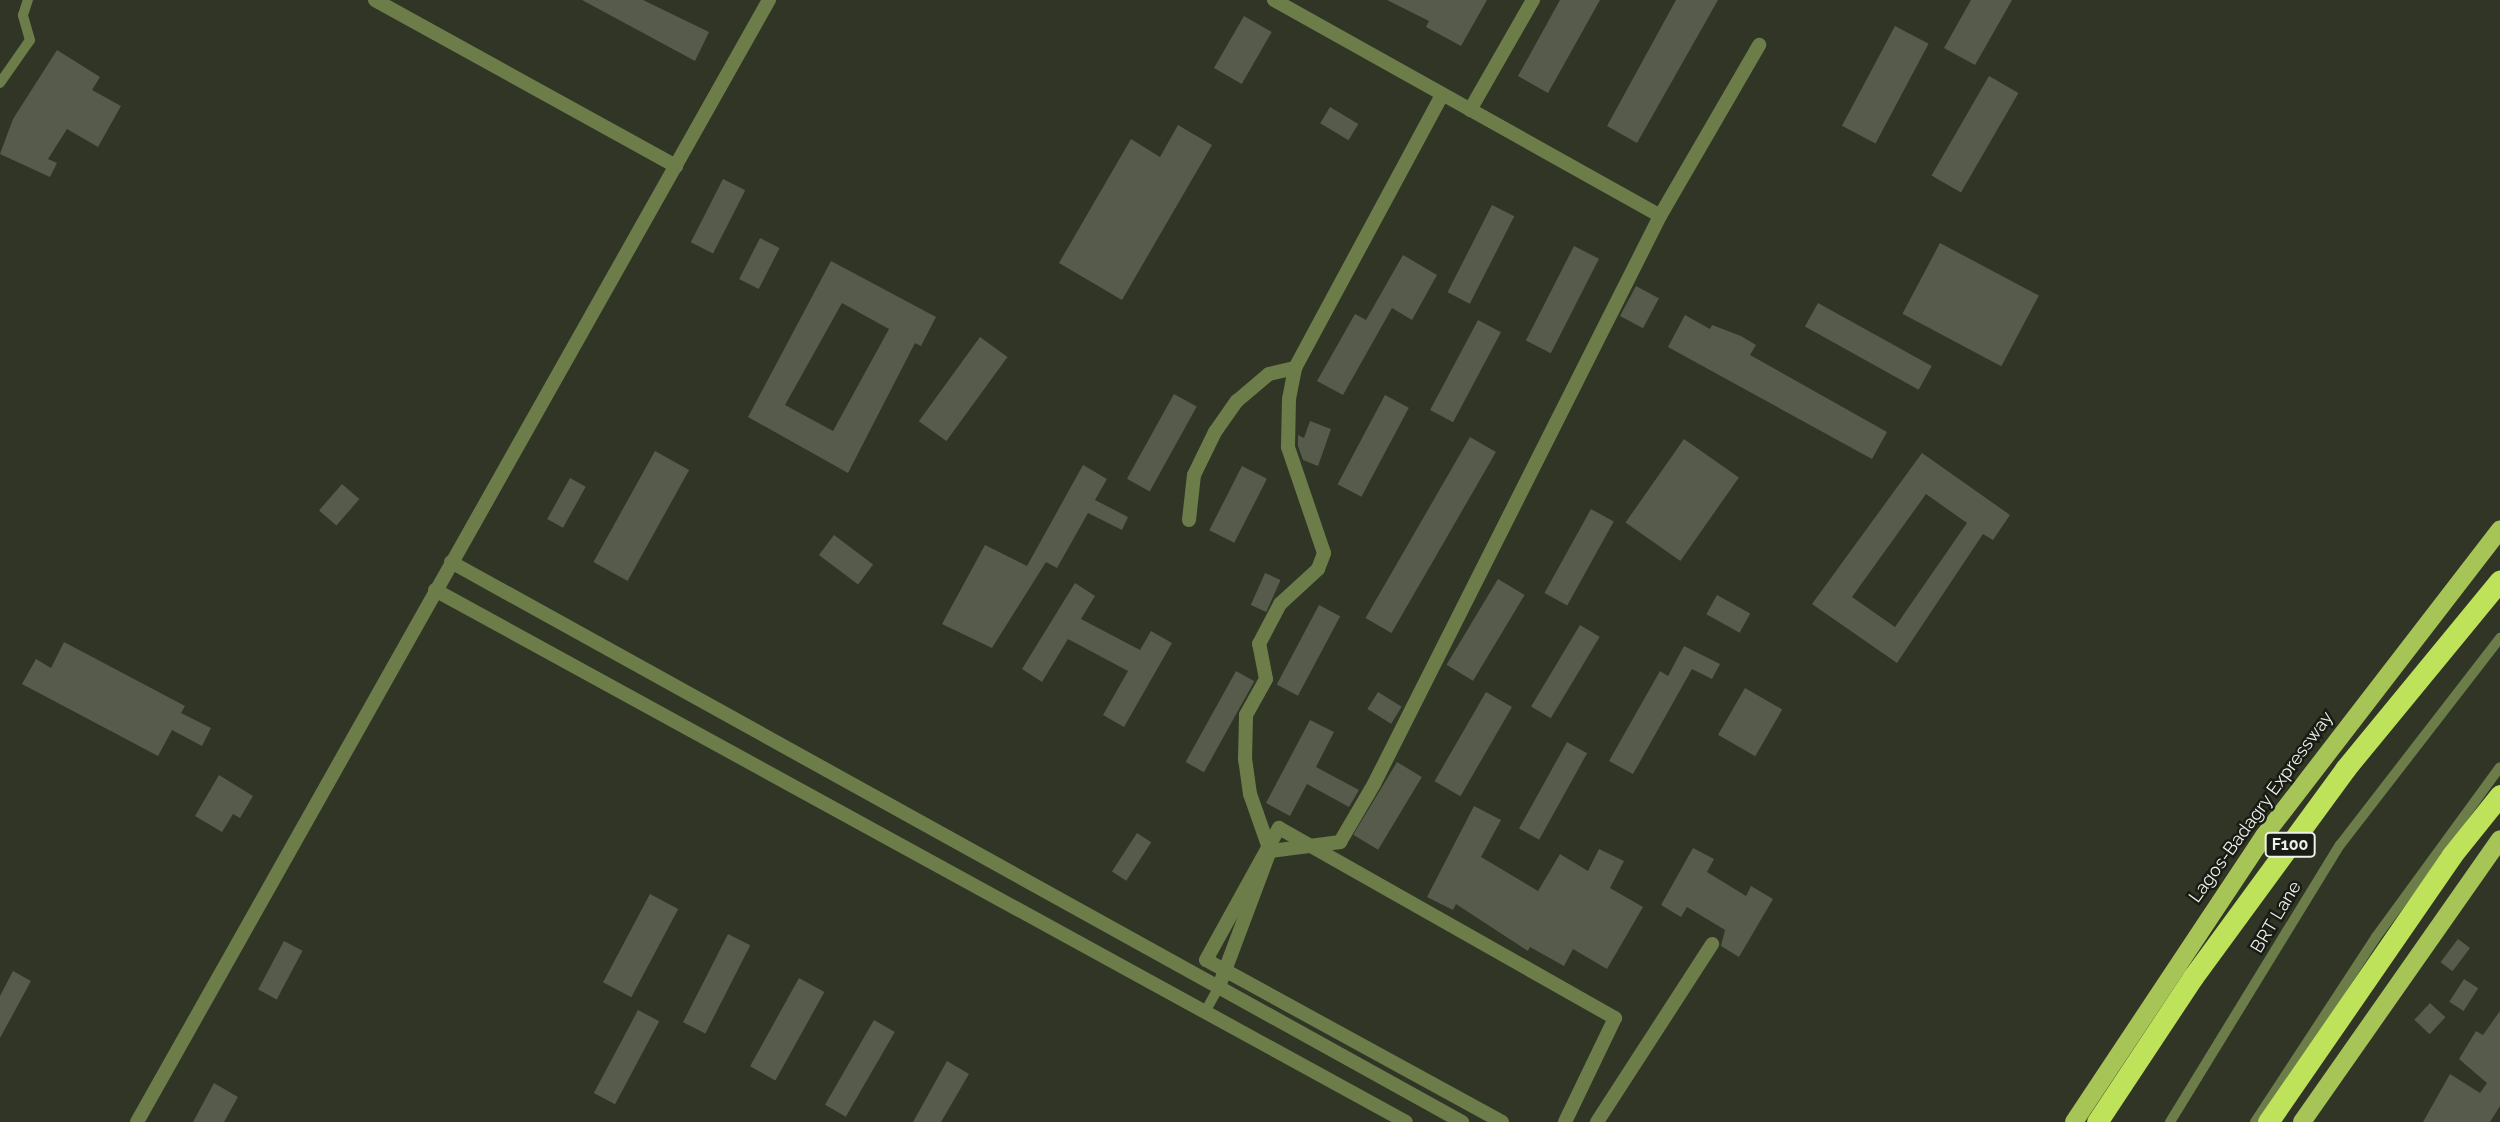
<!DOCTYPE html>
<style>
body{margin:0}
#map{position:relative;width:2500px;height:1122px;overflow:hidden;background:#303526;font-family:Raleway,sans-serif}
div>[style]{position:absolute}
.building>*{inset:0;background:#565b4c;transform-origin:0 0}
.service>*{height:10px;margin:-5px;padding:0 5px;transform-origin:5px;border-radius:5px;background:#6d7d49}
.minor>*{height:14px;margin:-7px;padding:0 7px;transform-origin:7px;border-radius:7px;background:#6d7d49}
.primary>*{height:18px;margin:-9px;padding:0 9px;transform-origin:9px;border-radius:9px;background:#a7c556}
.motorway>*{height:21px;margin:-10.5px;padding:0 10.5px;transform-origin:10.5px;border-radius:10.5px;background:#bee259}
span{translate:-50% -50%;white-space:nowrap;text-align:center;line-height:1.15;-webkit-text-stroke:5px #191b15;paint-order:stroke}
.shield-label span{padding:2px 5px;background:#191b15;border:2px solid;border-radius:5px;-webkit-text-stroke-width:0}
.shield-label{font-size:16px;color:#eef1e8;font-weight:700}
.street-label{font-size:18px;color:#eef1e8}
</style>
<div id="map">
<div class="building">
<div style="clip-path:polygon(582px 0,643px 0,709px 32px,695px 61px)"></div>
<div style="clip-path:polygon(1387px 0,1487px 0,1461px 46px,1426px 27px,1429px 21px)"></div>
<div style="clip-path:polygon(1560px 0,1600px 0,1548px 93px,1518px 76px)"></div>
<div style="clip-path:polygon(1676px 0,1718px 0,1637px 143px,1607px 126px)"></div>
<div style="clip-path:polygon(1971px 0,2012px 0,1975px 65px,1944px 48px)"></div>
<div style="left:1244px;top:16px;width:32px;height:60px;rotate:30deg"></div>
<div style="left:1895px;top:26px;width:38px;height:113px;rotate:28deg"></div>
<div style="clip-path:polygon(57px 50px,100px 77px,92px 90px,121px 106px,98px 147px,67px 129px,48px 159px,57px 163px,50px 177px,0 154px,13px 119px)"></div>
<div style="left:1989px;top:76px;width:34px;height:115px;rotate:30deg"></div>
<div style="left:1330px;top:107px;width:33px;height:19px;rotate:31deg"></div>
<div style="clip-path:polygon(1178px 125px,1212px 145px,1122px 300px,1059px 263px,1131px 139px,1160px 157px)"></div>
<div style="left:723px;top:179px;width:25px;height:71px;rotate:27deg"></div>
<div style="left:1492px;top:205px;width:25px;height:98px;rotate:27deg"></div>
<div style="left:760px;top:238px;width:22px;height:46px;rotate:27deg"></div>
<div style="left:1940px;top:243px;width:112px;height:80px;rotate:28deg"></div>
<div style="left:1574px;top:246px;width:28px;height:106px;rotate:27deg"></div>
<div style="clip-path:polygon(1403px 255px,1437px 275px,1412px 320px,1392px 308px,1343px 395px,1317px 381px,1355px 314px,1366px 320px)"></div>
<div style="clip-path:polygon(evenodd,831px 261px,936px 317px,921px 346px,915px 343px,848px 473px,748px 417px,831px 261px,842px 303px,889px 329px,833px 431px,785px 405px,842px 303px)"></div>
<div style="left:1636px;top:286px;width:26px;height:34px;rotate:28deg"></div>
<div style="left:1818px;top:303px;width:130px;height:27px;rotate:29deg"></div>
<div style="clip-path:polygon(1685px 315px,1710px 329px,1712px 325px,1741px 336px,1756px 345px,1750px 355px,1887px 432px,1872px 459px,1668px 347px)"></div>
<div style="left:1478px;top:320px;width:26px;height:102px;rotate:28deg"></div>
<div style="left:980px;top:337px;width:34px;height:104px;rotate:36deg"></div>
<div style="left:1174px;top:394px;width:26px;height:97px;rotate:29deg"></div>
<div style="left:1385px;top:395px;width:27px;height:101px;rotate:28deg"></div>
<div style="clip-path:polygon(1310px 421px,1331px 429px,1318px 466px,1303px 460px,1298px 446px,1298px 435px,1304px 438px)"></div>
<div style="left:1470px;top:437px;width:30px;height:209px;rotate:30deg"></div>
<div style="left:1684px;top:439px;width:67px;height:102px;rotate:35deg"></div>
<div style="left:655px;top:451px;width:39px;height:127px;rotate:29deg"></div>
<div style="clip-path:polygon(evenodd,1922px 453px,2010px 515px,1993px 540px,1983px 534px,1897px 663px,1812px 604px,1922px 453px,1926px 494px,1967px 523px,1895px 627px,1852px 597px,1926px 494px)"></div>
<div style="clip-path:polygon(1083px 465px,1107px 479px,1095px 500px,1128px 517px,1122px 530px,1088px 513px,1057px 568px,1046px 562px,992px 648px,942px 624px,985px 545px,1027px 566px)"></div>
<div style="left:1242px;top:466px;width:28px;height:72px;rotate:27deg"></div>
<div style="left:570px;top:478px;width:18px;height:47px;rotate:29deg"></div>
<div style="left:342px;top:484px;width:23px;height:35px;rotate:41deg"></div>
<div style="left:1591px;top:509px;width:26px;height:96px;rotate:29deg"></div>
<div style="left:834px;top:535px;width:49px;height:25px;rotate:37deg"></div>
<div style="left:1265px;top:573px;width:17px;height:35px;rotate:24deg"></div>
<div style="left:1498px;top:579px;width:31px;height:100px;rotate:31deg"></div>
<div style="clip-path:polygon(1075px 583px,1095px 596px,1081px 619px,1140px 650px,1151px 631px,1172px 643px,1124px 727px,1103px 715px,1128px 671px,1068px 639px,1042px 682px,1022px 669px)"></div>
<div style="left:1717px;top:595px;width:38px;height:22px;rotate:29deg"></div>
<div style="left:1319px;top:605px;width:24px;height:90px;rotate:28deg"></div>
<div style="left:1580px;top:625px;width:23px;height:95px;rotate:31deg"></div>
<div style="clip-path:polygon(64px 642px,185px 706px,181px 713px,211px 728px,202px 746px,172px 730px,158px 756px,22px 684px,36px 659px,51px 668px)"></div>
<div style="clip-path:polygon(1684px 646px,1720px 664px,1712px 679px,1692px 669px,1633px 774px,1609px 761px,1660px 671px,1668px 676px)"></div>
<div style="left:1236px;top:671px;width:21px;height:104px;rotate:29deg"></div>
<div style="left:1745px;top:688px;width:43px;height:54px;rotate:30deg"></div>
<div style="left:1378px;top:692px;width:28px;height:20px;rotate:32deg"></div>
<div style="left:1486px;top:692px;width:30px;height:103px;rotate:30deg"></div>
<div style="clip-path:polygon(1310px 720px,1334px 732px,1316px 767px,1359px 790px,1349px 807px,1307px 784px,1290px 816px,1266px 803px)"></div>
<div style="left:1567px;top:742px;width:23px;height:99px;rotate:29deg"></div>
<div style="left:1397px;top:762px;width:29px;height:85px;rotate:31deg"></div>
<div style="clip-path:polygon(219px 775px,253px 796px,240px 818px,233px 814px,222px 832px,195px 816px)"></div>
<div style="clip-path:polygon(1474px 806px,1501px 820px,1481px 857px,1538px 891px,1560px 854px,1588px 871px,1599px 849px,1624px 861px,1610px 888px,1643px 907px,1607px 969px,1573px 949px,1564px 966px,1530px 947px,1528px 951px,1456px 904px,1453px 910px,1427px 897px)"></div>
<div style="left:1137px;top:833px;width:17px;height:46px;rotate:33deg"></div>
<div style="clip-path:polygon(1693px 848px,1714px 859px,1707px 872px,1746px 896px,1751px 886px,1773px 899px,1739px 957px,1721px 946px,1725px 930px,1687px 907px,1681px 917px,1661px 905px)"></div>
<div style="left:650px;top:894px;width:32px;height:100px;rotate:28deg"></div>
<div style="left:728px;top:934px;width:25px;height:99px;rotate:27deg"></div>
<div style="left:2458px;top:939px;width:15px;height:29px;rotate:37deg"></div>
<div style="left:284px;top:941px;width:21px;height:55px;rotate:28deg"></div>
<div style="clip-path:polygon(13px 971px,31px 981px,0 1038px,0 996px)"></div>
<div style="left:799px;top:978px;width:29px;height:101px;rotate:29deg"></div>
<div style="left:2464px;top:979px;width:17px;height:27px;rotate:33deg"></div>
<div style="left:2430px;top:1003px;width:21px;height:23px;rotate:43deg"></div>
<div style="left:638px;top:1010px;width:24px;height:94px;rotate:28deg"></div>
<div style="clip-path:polygon(2500px 1011px,2500px 1106px,2490px 1122px,2423px 1122px,2450px 1074px,2480px 1093px,2487px 1083px,2459px 1059px,2476px 1031px,2483px 1035px)"></div>
<div style="left:874px;top:1020px;width:24px;height:98px;rotate:30deg"></div>
<div style="clip-path:polygon(947px 1061px,969px 1074px,941px 1122px,913px 1122px)"></div>
<div style="clip-path:polygon(214px 1083px,238px 1097px,224px 1122px,193px 1122px)"></div>
</div>
<div class="service">
<div style="left:0;top:83px;width:52px;rotate:-55.1deg"></div>
<div style="left:30px;top:40px;width:26px;rotate:-106deg"></div>
<div style="left:23px;top:15px;width:16px;rotate:-72deg"></div>
<div style="left:1205px;top:1012px;width:26px;rotate:-61deg"></div>
<div style="left:2170px;top:1122px;width:325px;rotate:-58.5deg"></div>
<div style="left:2340px;top:845px;width:262px;rotate:-52.3deg"></div>
<div style="left:2255px;top:1122px;width:221px;rotate:-56.8deg"></div>
<div style="left:2376px;top:937px;width:210px;rotate:-53.9deg"></div>
</div>
<div class="minor">
<div style="left:375px;top:0;width:344px;rotate:28.9deg"></div>
<div style="left:1274px;top:0;width:442px;rotate:29.2deg"></div>
<div style="left:1470px;top:110px;width:127px;rotate:-60.2deg"></div>
<div style="left:1189px;top:520px;width:45px;rotate:-83.7deg"></div>
<div style="left:1194px;top:475px;width:48px;rotate:-64deg"></div>
<div style="left:1215px;top:432px;width:38px;rotate:-55deg"></div>
<div style="left:1237px;top:401px;width:42px;rotate:-40.2deg"></div>
<div style="left:1269px;top:374px;width:27px;rotate:-13deg"></div>
<div style="left:451px;top:562px;width:1156px;rotate:28.98deg"></div>
<div style="left:435px;top:590px;width:1107px;rotate:28.72deg"></div>
<div style="left:1270px;top:851px;width:60px;rotate:-109.3deg"></div>
<div style="left:1250px;top:794px;width:34px;rotate:-98deg"></div>
<div style="left:1245px;top:760px;width:45px;rotate:-88.7deg"></div>
<div style="left:1246px;top:715px;width:41px;rotate:-60.9deg"></div>
<div style="left:1266px;top:679px;width:36px;rotate:-101deg"></div>
<div style="left:1259px;top:644px;width:45px;rotate:-62.3deg"></div>
<div style="left:1280px;top:604px;width:52px;rotate:-42.6deg"></div>
<div style="left:1318px;top:569px;width:17px;rotate:-69deg"></div>
<div style="left:1324px;top:553px;width:112px;rotate:-108.8deg"></div>
<div style="left:1288px;top:447px;width:48px;rotate:-88.8deg"></div>
<div style="left:1289px;top:399px;width:32px;rotate:-79deg"></div>
<div style="left:1295px;top:368px;width:308px;rotate:-61.7deg"></div>
<div style="left:1218px;top:989px;width:147px;rotate:-69.4deg"></div>
<div style="left:1270px;top:851px;width:71px;rotate:-7.3deg"></div>
<div style="left:1340px;top:842px;width:67px;rotate:-59.6deg"></div>
<div style="left:1374px;top:784px;width:636px;rotate:-63.27deg"></div>
<div style="left:1660px;top:216px;width:198px;rotate:-59.9deg"></div>
<div style="left:137px;top:1122px;width:1288px;rotate:-60.61deg"></div>
<div style="left:1502px;top:1122px;width:337px;rotate:-151.3deg"></div>
<div style="left:1206px;top:960px;width:151px;rotate:-61.1deg"></div>
<div style="left:1279px;top:828px;width:386px;rotate:29.5deg"></div>
<div style="left:1615px;top:1018px;width:115px;rotate:115.7deg"></div>
<div style="left:1597px;top:1122px;width:212px;rotate:-57.1deg"></div>
</div>
<div class="primary">
<div style="left:2074px;top:1122px;width:343px;rotate:-56.4deg"></div>
<div style="left:2264px;top:836px;width:387px;rotate:-52.4deg"></div>
<div style="left:2302px;top:1122px;width:345px;rotate:-55deg"></div>
</div>
<div class="motorway">
<div style="left:2097px;top:1122px;width:174px;rotate:-56.5deg"></div>
<div style="left:2193px;top:977px;width:258px;rotate:-53.8deg"></div>
<div style="left:2345px;top:769px;width:244px;rotate:-50.6deg"></div>
<div style="left:2268px;top:1122px;width:324px;rotate:-55.4deg"></div>
<div style="left:2452px;top:855px;width:77px;rotate:-51.3deg"></div>
</div>
<div class="shield-label">
<span style="left:2290px;top:845px">F100</span>
</div>
<div class="street-label">
<span style="left:2261px;top:807px;rotate:-54deg">Lagos-Badagry Expressway</span>
<span style="left:2276px;top:917px;rotate:-59deg">BRT Lane</span>
</div>
</div>
